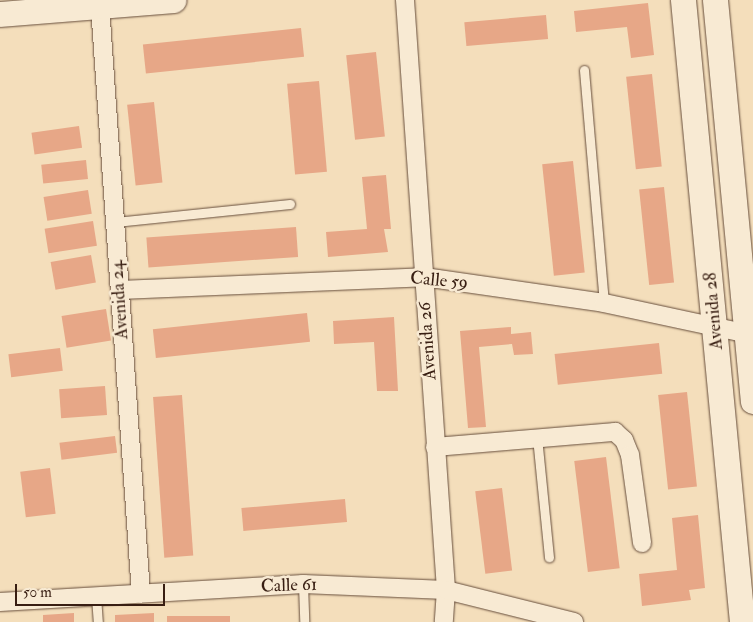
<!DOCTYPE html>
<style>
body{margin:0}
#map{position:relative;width:753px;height:622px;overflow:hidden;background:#f4debb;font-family:"IM FELL Double Pica",serif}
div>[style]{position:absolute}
.building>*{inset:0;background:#e7a787;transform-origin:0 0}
.roads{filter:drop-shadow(0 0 1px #674e3c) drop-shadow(0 0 1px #674e3c)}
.lane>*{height:9px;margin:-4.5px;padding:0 4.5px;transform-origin:4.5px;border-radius:4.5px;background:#f8ead3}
.street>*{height:18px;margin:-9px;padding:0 9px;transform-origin:9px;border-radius:9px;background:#f8ead3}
.secondary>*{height:25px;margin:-12.5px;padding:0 12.5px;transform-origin:12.5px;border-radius:12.5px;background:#f8ead3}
span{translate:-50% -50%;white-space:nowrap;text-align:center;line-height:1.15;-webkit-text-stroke:5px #f8ead3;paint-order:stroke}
.street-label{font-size:18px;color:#381e12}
.scale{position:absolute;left:15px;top:584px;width:150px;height:22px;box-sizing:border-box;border:2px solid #381e12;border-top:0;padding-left:6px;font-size:15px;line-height:18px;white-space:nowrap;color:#381e12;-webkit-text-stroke:4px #f8ead3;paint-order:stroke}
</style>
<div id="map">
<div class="building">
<div style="clip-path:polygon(648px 3px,654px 55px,631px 58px,627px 27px,576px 32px,574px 11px)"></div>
<div style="left:546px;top:15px;width:24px;height:82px;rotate:85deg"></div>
<div style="left:301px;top:28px;width:29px;height:159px;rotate:84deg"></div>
<div style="left:376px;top:52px;width:85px;height:30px;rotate:84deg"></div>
<div style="left:652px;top:74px;width:93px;height:26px;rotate:84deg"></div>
<div style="left:319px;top:81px;width:91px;height:32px;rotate:85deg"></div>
<div style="left:154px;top:102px;width:81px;height:27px;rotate:84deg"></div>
<div style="left:79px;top:126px;width:22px;height:48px;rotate:82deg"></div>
<div style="left:86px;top:160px;width:19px;height:45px;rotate:84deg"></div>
<div style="left:573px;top:161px;width:112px;height:31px;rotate:84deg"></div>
<div style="clip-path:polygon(386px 175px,391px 229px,384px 229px,388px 252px,328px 257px,326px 232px,367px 229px,362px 177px)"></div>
<div style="left:664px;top:187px;width:96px;height:25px;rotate:84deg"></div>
<div style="left:88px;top:190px;width:24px;height:45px;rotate:81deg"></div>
<div style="left:93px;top:221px;width:25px;height:49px;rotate:81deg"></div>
<div style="left:296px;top:227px;width:30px;height:150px;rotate:86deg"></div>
<div style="left:91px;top:255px;width:28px;height:41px;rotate:80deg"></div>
<div style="left:106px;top:309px;width:32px;height:45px;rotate:81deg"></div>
<div style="left:307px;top:313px;width:29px;height:155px;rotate:84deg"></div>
<div style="clip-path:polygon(394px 317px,398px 391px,377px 391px,374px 342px,334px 344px,333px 321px)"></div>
<div style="clip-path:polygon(511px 327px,511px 334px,531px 332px,533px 354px,514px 355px,512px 344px,479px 347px,486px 427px,468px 428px,460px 331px)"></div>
<div style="left:659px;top:343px;width:31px;height:105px;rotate:84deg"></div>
<div style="left:60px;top:348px;width:23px;height:52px;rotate:83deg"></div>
<div style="left:105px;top:386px;width:29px;height:46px;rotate:86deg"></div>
<div style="left:687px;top:392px;width:95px;height:29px;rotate:84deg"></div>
<div style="left:182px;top:395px;width:161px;height:29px;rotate:86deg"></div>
<div style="left:115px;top:436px;width:17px;height:56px;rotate:83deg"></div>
<div style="left:606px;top:457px;width:112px;height:32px;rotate:83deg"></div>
<div style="left:50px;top:468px;width:46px;height:30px;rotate:83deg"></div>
<div style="left:502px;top:488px;width:83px;height:27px;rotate:83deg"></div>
<div style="left:345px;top:499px;width:23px;height:104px;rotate:85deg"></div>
<div style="clip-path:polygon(698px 515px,705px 588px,689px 590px,691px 600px,642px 606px,639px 574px,677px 570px,672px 518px)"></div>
<div style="clip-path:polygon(74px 613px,74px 622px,43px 622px,43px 615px)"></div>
<div style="clip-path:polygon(154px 613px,154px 622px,115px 622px,115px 615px)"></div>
<div style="left:167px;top:616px;width:63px;height:6px"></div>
</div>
<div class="roads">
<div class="lane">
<div style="left:584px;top:70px;width:234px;rotate:85.1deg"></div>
<div style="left:115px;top:222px;width:176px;rotate:-5.9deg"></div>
<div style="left:537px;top:437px;width:121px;rotate:84.3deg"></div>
<div style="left:303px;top:584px;width:38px;rotate:88deg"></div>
<div style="left:96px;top:596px;width:26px;rotate:86deg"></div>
</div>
<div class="street">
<div style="left:405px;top:0;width:591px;rotate:86.02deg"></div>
<div style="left:446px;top:590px;width:32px;rotate:94deg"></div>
<div style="left:100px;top:6px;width:589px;rotate:86.01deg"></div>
<div style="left:120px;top:290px;width:304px;rotate:-2.4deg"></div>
<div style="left:424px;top:277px;width:182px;rotate:8.2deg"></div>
<div style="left:604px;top:303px;width:152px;rotate:12.1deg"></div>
<div style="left:435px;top:447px;width:181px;rotate:-4.8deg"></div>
<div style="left:615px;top:432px;width:12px;rotate:42deg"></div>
<div style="left:624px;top:440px;width:16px;rotate:68deg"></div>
<div style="left:630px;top:455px;width:89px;rotate:82.2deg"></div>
<div style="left:0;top:602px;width:304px;rotate:-3.4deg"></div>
<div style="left:303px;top:584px;width:143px;rotate:2.4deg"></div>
<div style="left:446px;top:590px;width:132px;rotate:14deg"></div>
</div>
<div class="secondary">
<div style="left:683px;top:0;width:625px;rotate:84.58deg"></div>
<div style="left:715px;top:0;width:403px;rotate:84.6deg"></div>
<div style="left:0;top:14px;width:174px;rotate:-4.6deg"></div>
</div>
</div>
<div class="street-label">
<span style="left:439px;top:281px;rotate:5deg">Calle 59</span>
<span style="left:120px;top:300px;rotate:-94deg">Avenida 24</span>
<span style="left:714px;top:311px;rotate:-95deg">Avenida 28</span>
<span style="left:428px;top:341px;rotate:-94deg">Avenida 26</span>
<span style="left:289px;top:586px;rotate:-2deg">Calle 61</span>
</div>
<div class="scale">50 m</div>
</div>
